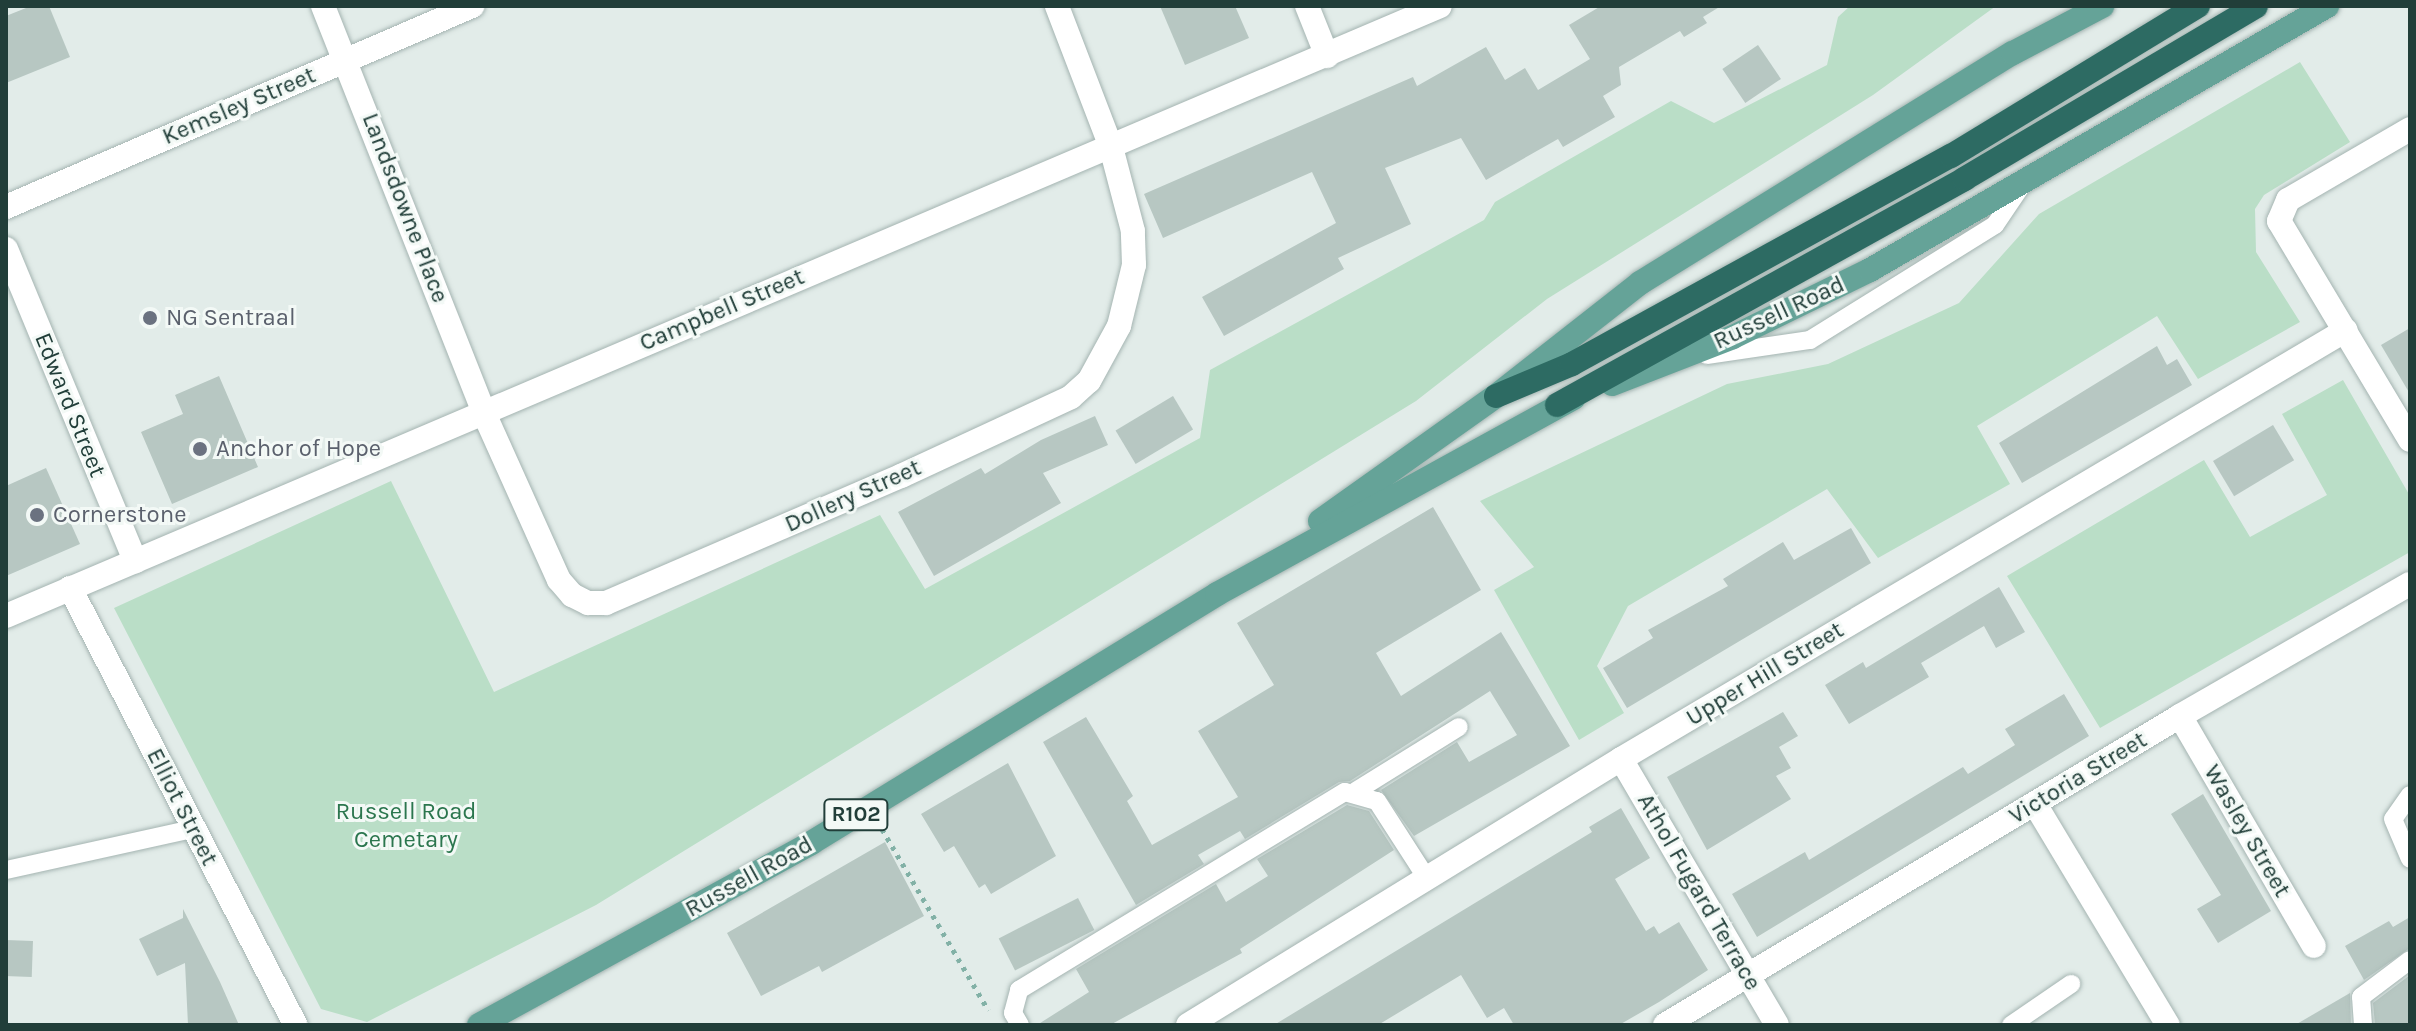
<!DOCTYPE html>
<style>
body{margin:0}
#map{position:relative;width:2416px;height:1031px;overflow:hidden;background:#e2ece9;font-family:Karla,sans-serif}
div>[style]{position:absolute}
.green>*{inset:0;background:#badec7}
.building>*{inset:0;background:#b7c7c2;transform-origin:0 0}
.path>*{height:5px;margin-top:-2.5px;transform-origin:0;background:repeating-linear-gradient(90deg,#82b1a6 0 4px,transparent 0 10px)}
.roads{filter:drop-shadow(0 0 2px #a4b4b1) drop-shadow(0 0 2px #a4b4b1)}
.service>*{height:18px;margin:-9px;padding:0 9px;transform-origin:9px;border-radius:9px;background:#fff}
.minor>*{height:24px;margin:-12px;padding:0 12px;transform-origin:12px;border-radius:12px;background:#fff}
.primary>*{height:24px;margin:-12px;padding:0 12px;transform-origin:12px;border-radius:12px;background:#65a398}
.motorway>*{height:24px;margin:-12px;padding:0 12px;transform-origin:12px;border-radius:12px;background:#2d6b63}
.dots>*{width:22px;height:22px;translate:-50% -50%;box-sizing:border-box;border:4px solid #f3f9f6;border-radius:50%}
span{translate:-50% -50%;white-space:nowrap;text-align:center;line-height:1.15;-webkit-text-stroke:6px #f3f9f6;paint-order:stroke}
.shield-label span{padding:2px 6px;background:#f3f9f6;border:2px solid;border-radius:6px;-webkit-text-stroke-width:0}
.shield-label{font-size:22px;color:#213e39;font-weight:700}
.street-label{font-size:24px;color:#213e39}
.worship-label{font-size:24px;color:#5b616d}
.left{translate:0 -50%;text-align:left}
.park-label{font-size:24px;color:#2b764e}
.frame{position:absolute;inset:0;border:8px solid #213e39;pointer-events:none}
</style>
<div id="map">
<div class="green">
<div style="clip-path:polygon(1850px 6px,1996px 6px,1873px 95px,1547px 299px,1416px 401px,596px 905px,367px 1022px,321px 1009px,114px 608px,391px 481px,494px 692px,880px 515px,925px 589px,1200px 438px,1210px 370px,1484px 220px,1495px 202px,1671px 101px,1714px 123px,1827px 65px,1838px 17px)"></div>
<div style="clip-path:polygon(2300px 62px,2350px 142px,2264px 195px,2255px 209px,2256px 252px,2300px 322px,2198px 379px,2157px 316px,1977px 426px,2010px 484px,1878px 558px,1827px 489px,1628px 606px,1597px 666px,1624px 713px,1579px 740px,1494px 590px,1534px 567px,1480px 501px,1727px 384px,1828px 364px,1959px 303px,2039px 214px)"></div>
<div style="clip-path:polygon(2343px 380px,2410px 496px,2410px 552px,2100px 728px,2007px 576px,2204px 460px,2250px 537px,2327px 495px,2282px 414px)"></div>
</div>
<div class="building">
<div style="clip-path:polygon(31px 6px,49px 6px,70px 57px,6px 83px,6px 16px)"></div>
<div style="clip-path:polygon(1160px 6px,1235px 6px,1249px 38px,1185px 65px)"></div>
<div style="clip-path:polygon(1601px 6px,1721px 6px,1703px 17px,1707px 23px,1684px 37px,1680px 31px,1619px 67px,1621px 85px,1603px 96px,1615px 117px,1563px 147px,1558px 139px,1486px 180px,1461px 138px,1385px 168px,1411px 224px,1338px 258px,1344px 269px,1224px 336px,1202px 297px,1336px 223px,1312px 172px,1163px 238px,1144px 194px,1413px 77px,1417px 86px,1486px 47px,1505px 80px,1525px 68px,1538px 90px,1590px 59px,1569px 25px)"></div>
<div style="left:1758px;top:45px;width:41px;height:43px;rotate:56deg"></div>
<div style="clip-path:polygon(2410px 328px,2410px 394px,2381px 345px)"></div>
<div style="clip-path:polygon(2157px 346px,2167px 365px,2177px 359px,2192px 385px,2022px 483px,1999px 443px)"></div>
<div style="clip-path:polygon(219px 376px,258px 467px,172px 504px,141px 432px,183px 414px,175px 395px)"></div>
<div style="left:1173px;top:396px;width:39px;height:67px;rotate:59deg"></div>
<div style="clip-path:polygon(1095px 416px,1108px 445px,1043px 473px,1061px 503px,934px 576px,898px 512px,981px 468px,985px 474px,1041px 440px)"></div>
<div style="left:2273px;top:425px;width:41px;height:70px;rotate:59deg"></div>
<div style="clip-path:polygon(46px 468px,80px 544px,6px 576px,6px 486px)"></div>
<div style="clip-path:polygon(1433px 507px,1481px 590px,1376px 653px,1401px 696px,1501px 632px,1570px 746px,1414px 836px,1381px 790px,1457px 742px,1469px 762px,1517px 735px,1490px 691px,1350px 781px,1339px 782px,1245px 839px,1240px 831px,1198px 855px,1204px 864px,1136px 905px,1043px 742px,1086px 717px,1133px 796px,1127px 801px,1152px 845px,1238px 797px,1198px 731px,1274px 685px,1237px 623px)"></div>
<div style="clip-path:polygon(1851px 528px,1871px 563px,1627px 708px,1603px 668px,1653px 638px,1648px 630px,1728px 586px,1723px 579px,1783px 542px,1794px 560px)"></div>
<div style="clip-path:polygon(1999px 587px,2025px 632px,1996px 648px,1984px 626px,1921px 663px,1929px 677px,1849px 724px,1825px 685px,1863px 662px,1866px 668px)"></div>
<div style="clip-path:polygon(2064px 694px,2089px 736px,1757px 937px,1732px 894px,1805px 852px,1809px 860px,1963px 767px,1968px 774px,2015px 745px,2005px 729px)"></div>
<div style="clip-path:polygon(1783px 712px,1798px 736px,1779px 747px,1791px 768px,1776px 776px,1791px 799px,1707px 850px,1667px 777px)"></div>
<div style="clip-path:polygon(1008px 763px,1056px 856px,991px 894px,985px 884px,979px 888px,954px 846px,944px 852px,921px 814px)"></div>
<div style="clip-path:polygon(2203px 794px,2271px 911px,2218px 943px,2197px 909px,2221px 895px,2171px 814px)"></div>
<div style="clip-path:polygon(1347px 805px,1369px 811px,1394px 850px,1240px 949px,1242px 953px,1110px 1025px,1037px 1025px,1089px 992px,1076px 969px,1216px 884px,1226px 902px,1268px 876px,1257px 859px)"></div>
<div style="clip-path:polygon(1621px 808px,1650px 858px,1615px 879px,1646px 931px,1654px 926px,1659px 934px,1679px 922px,1708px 970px,1659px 1002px,1619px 1025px,1514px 1025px,1504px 1008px,1487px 1018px,1461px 975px,1378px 1025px,1274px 1025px,1592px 832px,1589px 827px)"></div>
<div style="clip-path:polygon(885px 842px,924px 916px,822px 972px,819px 966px,761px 996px,727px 933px)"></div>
<div style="left:1078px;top:898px;width:36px;height:89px;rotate:63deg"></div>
<div style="clip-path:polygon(183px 909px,220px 982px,239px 1025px,188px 1025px,185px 963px,157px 976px,139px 939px,183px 918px)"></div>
<div style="clip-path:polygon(2410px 917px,2410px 948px,2364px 980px,2345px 946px,2389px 921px,2393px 927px)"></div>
<div style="left:6px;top:940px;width:27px;height:36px;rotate:2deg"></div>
<div style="clip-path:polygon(2410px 975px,2410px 1025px,2375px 1025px,2373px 1003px)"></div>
<div style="clip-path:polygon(2350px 993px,2351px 1025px,2295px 1025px)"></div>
</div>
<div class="path">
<div style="left:882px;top:829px;width:210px;rotate:59.6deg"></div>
</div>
<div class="roads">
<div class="service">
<div style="left:1707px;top:355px;width:104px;rotate:-8.3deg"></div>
<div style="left:1810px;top:340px;width:218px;rotate:-31.9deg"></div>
<div style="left:1995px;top:225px;width:48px;rotate:-56deg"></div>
<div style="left:1356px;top:791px;width:121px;rotate:-31.9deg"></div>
<div style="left:2410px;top:795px;width:29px;rotate:125deg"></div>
<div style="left:2393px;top:819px;width:43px;rotate:67deg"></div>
<div style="left:6px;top:870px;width:191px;rotate:-12.4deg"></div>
<div style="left:1020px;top:1025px;width:14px;rotate:-120deg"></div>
<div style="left:1013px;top:1013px;width:24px;rotate:-75deg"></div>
<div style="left:1019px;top:990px;width:381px;rotate:-31.3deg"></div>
<div style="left:1345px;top:792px;width:33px;rotate:16deg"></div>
<div style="left:1377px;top:801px;width:94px;rotate:57.2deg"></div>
<div style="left:2011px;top:1025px;width:73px;rotate:-34.3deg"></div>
<div style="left:2363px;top:1025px;width:28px;rotate:-94deg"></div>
<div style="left:2361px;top:997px;width:61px;rotate:-37.1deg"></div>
</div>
<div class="minor">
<div style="left:323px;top:6px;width:435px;rotate:68.4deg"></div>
<div style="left:483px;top:411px;width:185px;rotate:65.8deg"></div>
<div style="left:559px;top:580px;width:20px;rotate:49deg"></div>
<div style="left:572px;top:595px;width:18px;rotate:27deg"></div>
<div style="left:588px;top:603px;width:18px"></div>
<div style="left:606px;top:603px;width:321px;rotate:-23.3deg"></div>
<div style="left:901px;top:476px;width:187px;rotate:-24.9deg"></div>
<div style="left:1071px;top:397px;width:24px;rotate:-42deg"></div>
<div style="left:1089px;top:381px;width:63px;rotate:-61.4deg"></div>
<div style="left:1119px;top:326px;width:63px;rotate:-76.2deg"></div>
<div style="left:1134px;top:265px;width:34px;rotate:-92deg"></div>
<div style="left:1133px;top:231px;width:87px;rotate:-104.7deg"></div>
<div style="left:1111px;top:147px;width:151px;rotate:-111deg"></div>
<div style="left:1307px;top:6px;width:54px;rotate:68.2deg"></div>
<div style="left:2410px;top:129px;width:141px;rotate:149.8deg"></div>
<div style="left:2288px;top:200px;width:23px;rotate:113deg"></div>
<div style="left:2279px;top:221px;width:255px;rotate:59.1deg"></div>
<div style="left:6px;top:207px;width:508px;rotate:-23.33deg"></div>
<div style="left:6px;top:249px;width:338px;rotate:67.5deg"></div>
<div style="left:70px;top:588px;width:492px;rotate:62.7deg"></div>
<div style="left:6px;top:616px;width:1558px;rotate:-23.04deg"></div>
<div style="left:2180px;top:716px;width:266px;rotate:59.8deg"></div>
<div style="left:1621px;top:759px;width:308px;rotate:59.6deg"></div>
<div style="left:2035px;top:804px;width:258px;rotate:59deg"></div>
<div style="left:1188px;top:1025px;width:508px;rotate:-31.56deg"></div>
<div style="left:1621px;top:759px;width:842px;rotate:-30.61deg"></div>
<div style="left:1665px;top:1025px;width:601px;rotate:-30.96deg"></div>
<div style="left:2180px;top:716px;width:265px;rotate:-29.9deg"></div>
</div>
<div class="primary">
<div style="left:1612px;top:384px;width:130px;rotate:-21.2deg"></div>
<div style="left:1733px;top:337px;width:153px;rotate:-26.1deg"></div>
<div style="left:1870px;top:270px;width:528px;rotate:-30.01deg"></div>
<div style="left:1320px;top:521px;width:216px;rotate:-35.4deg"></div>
<div style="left:1496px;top:396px;width:183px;rotate:-38.1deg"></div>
<div style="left:1640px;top:283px;width:438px;rotate:-31.7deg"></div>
<div style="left:2013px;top:53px;width:101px;rotate:-27.8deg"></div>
<div style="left:479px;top:1025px;width:379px;rotate:-28.7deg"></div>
<div style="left:811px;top:843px;width:476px;rotate:-31.5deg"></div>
<div style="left:1217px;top:594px;width:407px;rotate:-28.8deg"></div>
</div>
<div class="motorway">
<div style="left:1496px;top:396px;width:82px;rotate:-22.8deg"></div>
<div style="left:1572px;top:364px;width:432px;rotate:-28.8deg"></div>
<div style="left:1951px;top:156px;width:289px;rotate:-31.3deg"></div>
<div style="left:1557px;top:405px;width:466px;rotate:-29deg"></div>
<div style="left:1964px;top:179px;width:339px;rotate:-30.6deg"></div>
</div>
</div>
<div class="dots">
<div style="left:150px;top:318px;background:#6b7280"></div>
<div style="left:200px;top:449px;background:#6b7280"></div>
<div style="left:37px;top:515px;background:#6b7280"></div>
</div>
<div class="shield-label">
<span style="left:856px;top:815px">R102</span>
</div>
<div class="street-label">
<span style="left:239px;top:106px;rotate:-23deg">Kemsley Street</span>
<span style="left:405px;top:208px;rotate:69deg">Landsdowne Place</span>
<span style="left:722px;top:310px;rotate:-23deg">Campbell Street</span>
<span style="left:1779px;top:313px;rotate:-25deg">Russell Road</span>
<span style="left:70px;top:405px;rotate:68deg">Edward Street</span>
<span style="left:853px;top:496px;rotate:-24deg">Dollery Street</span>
<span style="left:1765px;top:674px;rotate:-31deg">Upper Hill Street</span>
<span style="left:2078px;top:778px;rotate:-31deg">Victoria Street</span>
<span style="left:182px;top:807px;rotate:63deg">Elliot Street</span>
<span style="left:2247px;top:831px;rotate:60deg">Wasley Street</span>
<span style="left:749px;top:877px;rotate:-29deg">Russell Road</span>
<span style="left:1699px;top:892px;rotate:60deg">Athol Fugard Terrace</span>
</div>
<div class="worship-label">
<span class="left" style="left:166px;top:318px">NG Sentraal</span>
<span class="left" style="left:216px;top:449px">Anchor of Hope</span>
<span class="left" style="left:53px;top:515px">Cornerstone</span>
</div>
<div class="park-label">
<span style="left:406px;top:826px">Russell Road<br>Cemetary</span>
</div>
<div class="frame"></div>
</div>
